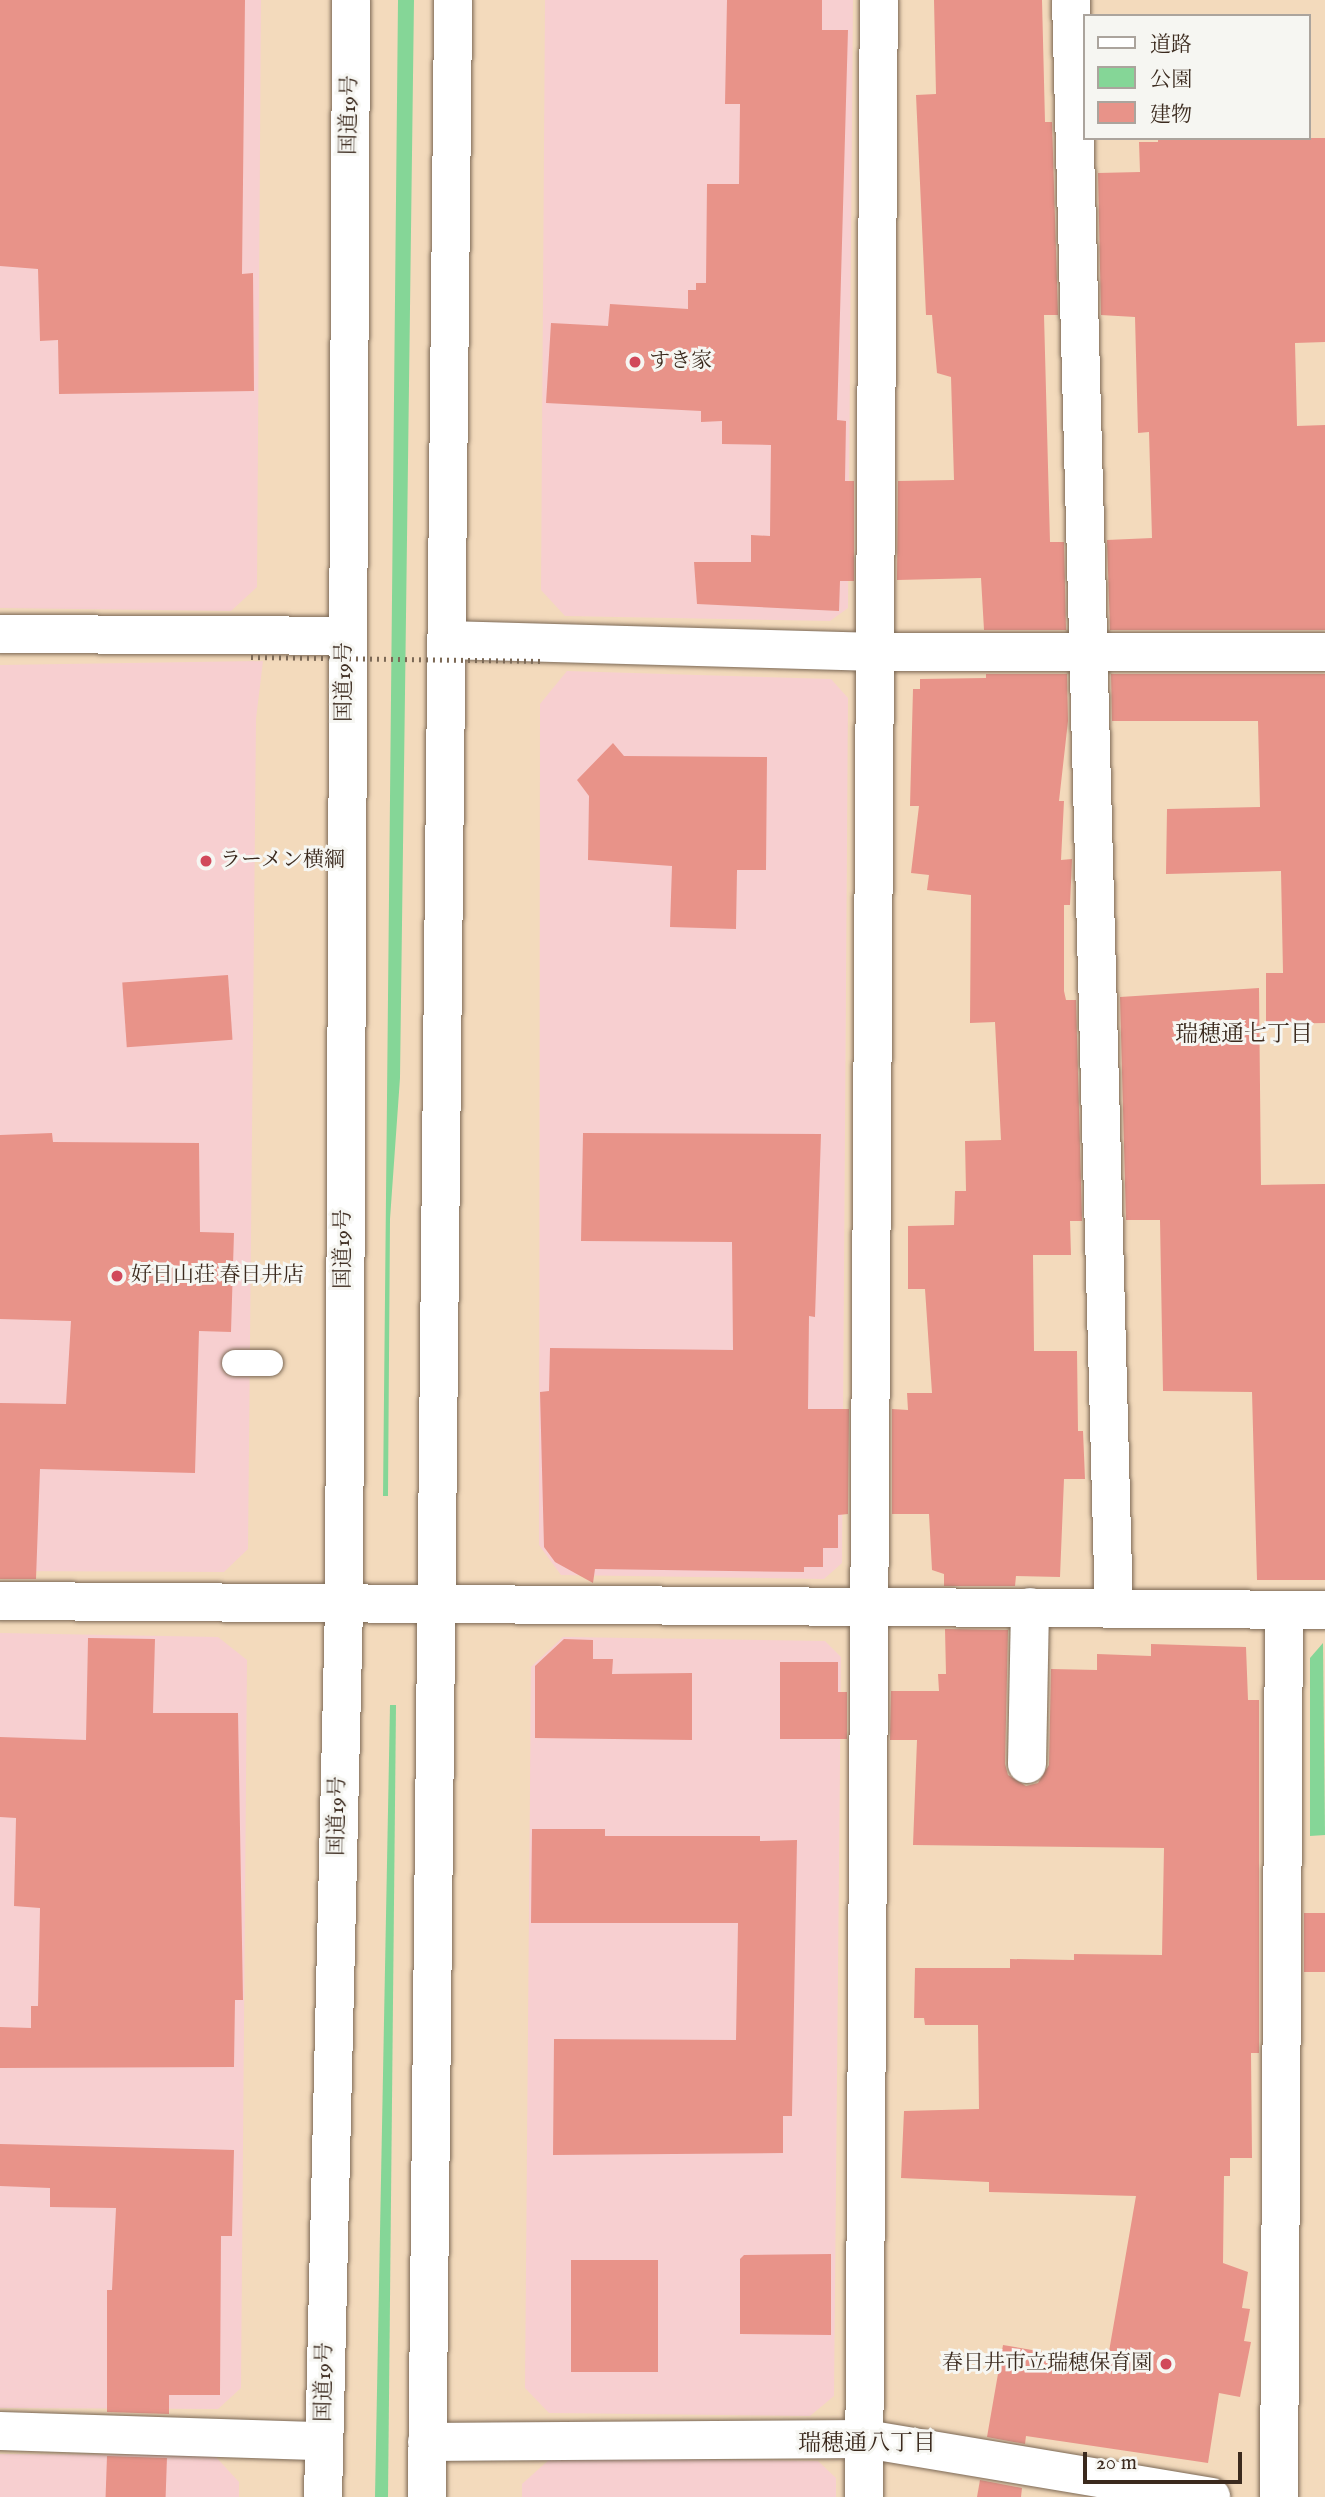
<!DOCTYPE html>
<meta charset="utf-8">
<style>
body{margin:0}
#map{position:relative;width:1325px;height:2497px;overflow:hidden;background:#f3dabc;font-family:"IM FELL English","Noto Serif JP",serif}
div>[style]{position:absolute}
.built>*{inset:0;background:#f7cfd0}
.green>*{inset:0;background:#85d697}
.building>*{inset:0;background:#e89389;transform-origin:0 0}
.roads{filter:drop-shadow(0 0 2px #7b6855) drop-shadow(0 0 2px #7b6855)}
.lane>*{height:26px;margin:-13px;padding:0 13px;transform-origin:13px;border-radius:13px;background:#fff}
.street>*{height:38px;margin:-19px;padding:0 19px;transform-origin:19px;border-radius:19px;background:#fff}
.highway>*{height:38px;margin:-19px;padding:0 19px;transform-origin:19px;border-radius:19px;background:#fff}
.path-bridge>*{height:4.5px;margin-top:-2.25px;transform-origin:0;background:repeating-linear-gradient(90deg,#7b6855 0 2px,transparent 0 7px)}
.dots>*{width:19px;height:19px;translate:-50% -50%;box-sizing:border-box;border:4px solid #f6f6f2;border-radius:50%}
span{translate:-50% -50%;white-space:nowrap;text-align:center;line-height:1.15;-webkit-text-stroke:6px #f6f6f2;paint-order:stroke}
.street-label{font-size:21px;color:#3b2a1e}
.poi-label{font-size:21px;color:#3b2a1e}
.left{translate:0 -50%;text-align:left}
.right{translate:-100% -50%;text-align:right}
.neighbourhood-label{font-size:23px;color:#3b2a1e}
.legend{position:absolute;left:1083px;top:14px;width:228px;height:126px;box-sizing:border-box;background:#f6f6f2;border:2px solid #aba49d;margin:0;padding:9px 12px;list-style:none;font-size:21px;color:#3b2a1e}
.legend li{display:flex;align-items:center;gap:14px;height:35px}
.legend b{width:35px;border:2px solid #aba49d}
.scale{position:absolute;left:1083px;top:2452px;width:159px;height:32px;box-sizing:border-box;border:4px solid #3b2a1e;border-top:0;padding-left:9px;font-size:21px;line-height:24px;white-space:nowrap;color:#3b2a1e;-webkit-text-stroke:5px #f6f6f2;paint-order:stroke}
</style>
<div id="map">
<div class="built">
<div style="clip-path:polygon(0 0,261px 0,257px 587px,231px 611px,0 608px)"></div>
<div style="clip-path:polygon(545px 0,853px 0,848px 608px,830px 621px,565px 616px,541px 590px)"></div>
<div style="clip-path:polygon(263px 661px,256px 719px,248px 1549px,224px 1572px,0 1571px,0 665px)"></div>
<div style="clip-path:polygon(567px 671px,831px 679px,848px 698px,842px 1563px,824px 1579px,561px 1575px,539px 1545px,540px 704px)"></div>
<div style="clip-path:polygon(0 1633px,218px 1637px,247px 1660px,241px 2388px,218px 2409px,0 2408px)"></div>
<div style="clip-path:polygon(563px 1637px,825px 1641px,841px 1657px,834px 2396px,810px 2416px,549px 2413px,525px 2388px,531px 1667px)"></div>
<div style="clip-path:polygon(0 2454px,214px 2455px,239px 2482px,239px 2497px,0 2497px)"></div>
<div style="clip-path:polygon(551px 2458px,818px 2461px,836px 2478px,836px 2497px,522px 2497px,522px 2484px)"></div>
</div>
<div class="green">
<div style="clip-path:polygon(398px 0,414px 0,400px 1078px,390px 1219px,388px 1496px,383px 1496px)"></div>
<div style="clip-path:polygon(1323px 1643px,1325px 1835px,1310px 1836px,1310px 1658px)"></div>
<div style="clip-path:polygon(390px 1705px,396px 1705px,388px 2497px,375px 2497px)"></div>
</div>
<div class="building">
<div style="clip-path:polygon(0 0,245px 0,242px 274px,253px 273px,254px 391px,59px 394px,58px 340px,40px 341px,38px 269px,0 266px)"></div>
<div style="clip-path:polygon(727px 0,822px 0,822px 30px,848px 30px,837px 420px,846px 421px,845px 481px,854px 481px,854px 581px,840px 581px,839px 611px,697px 604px,694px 562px,751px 562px,751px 535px,770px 536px,771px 445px,722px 444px,722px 421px,701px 422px,701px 411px,546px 403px,551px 323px,608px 326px,610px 304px,688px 309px,688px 290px,696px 290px,696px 283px,706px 283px,707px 184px,739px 184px,740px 104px,725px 104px)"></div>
<div style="clip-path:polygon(934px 0,1042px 0,1045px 122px,1052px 122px,1058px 315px,1044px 315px,1050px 542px,1064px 542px,1066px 630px,984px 630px,981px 578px,897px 580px,898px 481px,954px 480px,951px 377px,937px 373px,932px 315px,926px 315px,916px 95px,936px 94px)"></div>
<div style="clip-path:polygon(1158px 138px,1325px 138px,1325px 342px,1295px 343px,1297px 426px,1325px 425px,1325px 630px,1110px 630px,1107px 540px,1152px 538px,1149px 432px,1138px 433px,1135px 317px,1101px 315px,1098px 173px,1140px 172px,1139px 142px,1158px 142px)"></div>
<div style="clip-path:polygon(986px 674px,1067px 674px,1068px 721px,1059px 801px,1064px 801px,1061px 860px,1072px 859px,1070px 905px,1064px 905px,1064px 991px,1066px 1000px,1076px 1000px,1082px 1221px,1070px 1221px,1071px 1255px,1033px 1255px,1034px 1351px,1077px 1351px,1078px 1431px,1083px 1431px,1085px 1479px,1064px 1479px,1060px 1577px,1016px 1576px,1015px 1586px,944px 1586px,944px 1574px,932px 1570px,929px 1514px,892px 1514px,892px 1409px,908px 1410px,907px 1393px,932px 1393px,925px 1289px,908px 1289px,908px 1226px,954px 1225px,955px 1191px,966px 1191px,965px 1141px,1001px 1140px,995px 1022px,970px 1023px,971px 895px,927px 890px,929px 875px,911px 873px,919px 806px,910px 806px,913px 689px,920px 689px,920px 679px,986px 678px)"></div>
<div style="clip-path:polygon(1111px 674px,1325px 674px,1325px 1023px,1266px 1024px,1266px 973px,1283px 973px,1281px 871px,1166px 874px,1167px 809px,1260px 807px,1258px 721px,1112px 721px)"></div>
<div style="clip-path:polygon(613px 743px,624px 756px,767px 757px,766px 870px,737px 870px,736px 929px,670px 927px,672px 866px,588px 860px,589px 796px,577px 780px)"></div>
<div style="left:228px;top:975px;width:65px;height:106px;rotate:86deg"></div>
<div style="clip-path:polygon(1259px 988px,1261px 1185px,1325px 1184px,1325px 1580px,1257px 1580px,1252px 1392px,1163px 1391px,1160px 1220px,1126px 1220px,1120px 997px)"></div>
<div style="clip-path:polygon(52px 1133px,53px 1142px,199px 1143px,200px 1232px,234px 1233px,231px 1332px,199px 1331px,195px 1473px,40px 1469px,36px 1579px,0 1579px,0 1403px,66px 1404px,71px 1321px,0 1319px,0 1135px)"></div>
<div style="clip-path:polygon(583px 1133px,821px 1134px,815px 1317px,809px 1316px,808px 1409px,849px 1409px,848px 1514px,838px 1515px,838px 1548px,823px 1548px,823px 1567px,804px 1567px,804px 1572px,595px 1569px,593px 1583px,555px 1562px,544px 1547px,540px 1392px,549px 1391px,550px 1348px,733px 1350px,732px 1242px,581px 1241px)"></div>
<div style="clip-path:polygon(945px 1629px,1008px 1630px,1005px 1764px,1008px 1775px,1026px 1786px,1038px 1783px,1049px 1765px,1051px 1669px,1097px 1670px,1097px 1654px,1151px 1656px,1151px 1644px,1246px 1647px,1248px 1700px,1259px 1700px,1259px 2053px,1251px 2053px,1252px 2158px,1230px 2158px,1230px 2176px,1224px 2176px,1223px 2263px,1248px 2272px,1242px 2308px,1250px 2309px,1244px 2341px,1251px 2342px,1240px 2397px,1219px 2393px,1208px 2463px,1026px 2436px,1025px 2444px,987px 2437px,1003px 2345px,1107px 2363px,1136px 2196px,989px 2192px,989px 2182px,901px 2178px,904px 2111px,979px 2109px,978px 2025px,925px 2025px,924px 2018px,914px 2018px,915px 1968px,1010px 1968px,1010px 1959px,1074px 1960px,1074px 1954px,1162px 1955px,1164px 1848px,913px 1845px,917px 1740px,890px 1740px,891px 1691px,939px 1691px,938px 1674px,946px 1674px)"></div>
<div style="clip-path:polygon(88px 1638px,155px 1639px,153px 1713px,238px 1713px,243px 2000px,235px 2000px,234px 2067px,0 2068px,0 2027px,31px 2028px,31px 2006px,38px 2006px,40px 1908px,14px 1906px,16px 1818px,0 1817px,0 1737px,86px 1740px)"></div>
<div style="clip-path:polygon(564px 1639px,593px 1640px,593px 1659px,613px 1659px,612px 1674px,692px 1673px,692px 1740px,535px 1738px,535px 1666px)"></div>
<div style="clip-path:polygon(780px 1662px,838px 1662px,838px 1692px,847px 1692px,847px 1739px,780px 1739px)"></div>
<div style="clip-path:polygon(532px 1829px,605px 1829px,605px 1836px,760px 1836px,760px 1841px,797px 1840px,792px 2116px,783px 2116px,783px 2153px,553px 2155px,554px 2039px,736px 2040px,738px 1923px,531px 1923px)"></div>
<div style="left:1304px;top:1913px;width:21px;height:59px"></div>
<div style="clip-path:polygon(0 2144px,234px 2150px,232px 2236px,221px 2236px,220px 2395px,169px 2395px,169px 2414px,107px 2412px,107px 2290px,112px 2290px,116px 2208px,50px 2207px,50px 2188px,0 2186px)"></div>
<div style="clip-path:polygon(831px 2254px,831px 2335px,740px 2334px,740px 2259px,744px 2255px)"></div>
<div style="left:658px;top:2260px;width:112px;height:87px;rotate:90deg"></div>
<div style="left:107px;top:2456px;width:60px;height:41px;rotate:2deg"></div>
<div style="clip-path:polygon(980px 2480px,1022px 2488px,1021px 2497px,977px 2497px)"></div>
</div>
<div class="roads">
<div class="lane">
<div style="left:235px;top:1363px;width:35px"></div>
</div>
<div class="street">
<div style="left:1071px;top:0;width:1608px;rotate:88.47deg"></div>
<div style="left:0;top:634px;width:345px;rotate:0.3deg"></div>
<div style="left:446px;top:640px;width:432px;rotate:1.6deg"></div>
<div style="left:878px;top:652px;width:447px"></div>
<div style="left:0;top:1601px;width:1325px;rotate:0.39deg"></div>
<div style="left:1027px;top:1764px;width:157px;rotate:-88.9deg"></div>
<div style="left:0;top:2431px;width:323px;rotate:1.8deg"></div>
<div style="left:427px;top:2442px;width:438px;rotate:-0.4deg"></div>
<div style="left:865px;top:2439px;width:351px;rotate:9.5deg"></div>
<div style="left:864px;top:2497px;width:2497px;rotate:-89.66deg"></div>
<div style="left:1279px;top:2497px;width:887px;rotate:-89.68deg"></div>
</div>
<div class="highway">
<div style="left:323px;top:2497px;width:892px;rotate:-88.65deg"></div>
<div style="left:344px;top:1605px;width:1605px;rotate:-89.75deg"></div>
<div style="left:427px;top:2497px;width:2497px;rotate:-89.4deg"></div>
</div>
</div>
<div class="path-bridge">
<div style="left:251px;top:657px;width:293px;rotate:0.8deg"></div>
</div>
<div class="dots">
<div style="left:635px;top:362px;background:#d1495b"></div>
<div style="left:206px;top:861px;background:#d1495b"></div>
<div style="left:117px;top:1276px;background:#d1495b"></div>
<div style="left:1166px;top:2364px;background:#d1495b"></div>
</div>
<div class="street-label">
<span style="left:350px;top:115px;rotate:-89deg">国道19号</span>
<span style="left:345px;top:682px;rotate:-90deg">国道19号</span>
<span style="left:344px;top:1249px;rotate:-90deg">国道19号</span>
<span style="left:338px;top:1816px;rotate:-89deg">国道19号</span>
<span style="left:325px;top:2382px;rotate:-89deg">国道19号</span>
</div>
<div class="poi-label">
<span class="left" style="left:649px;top:362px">すき家</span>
<span class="left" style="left:220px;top:861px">ラーメン横綱</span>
<span class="left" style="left:131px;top:1276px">好日山荘 春日井店</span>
<span class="right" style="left:1152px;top:2364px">春日井市立瑞穂保育園</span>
</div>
<div class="neighbourhood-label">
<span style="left:1244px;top:1035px">瑞穂通七丁目</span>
<span style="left:867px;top:2444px">瑞穂通八丁目</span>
</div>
<ul class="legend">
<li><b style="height:9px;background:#fff"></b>道路</li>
<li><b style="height:19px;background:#85d697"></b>公園</li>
<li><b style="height:19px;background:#e89389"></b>建物</li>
</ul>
<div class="scale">20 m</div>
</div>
